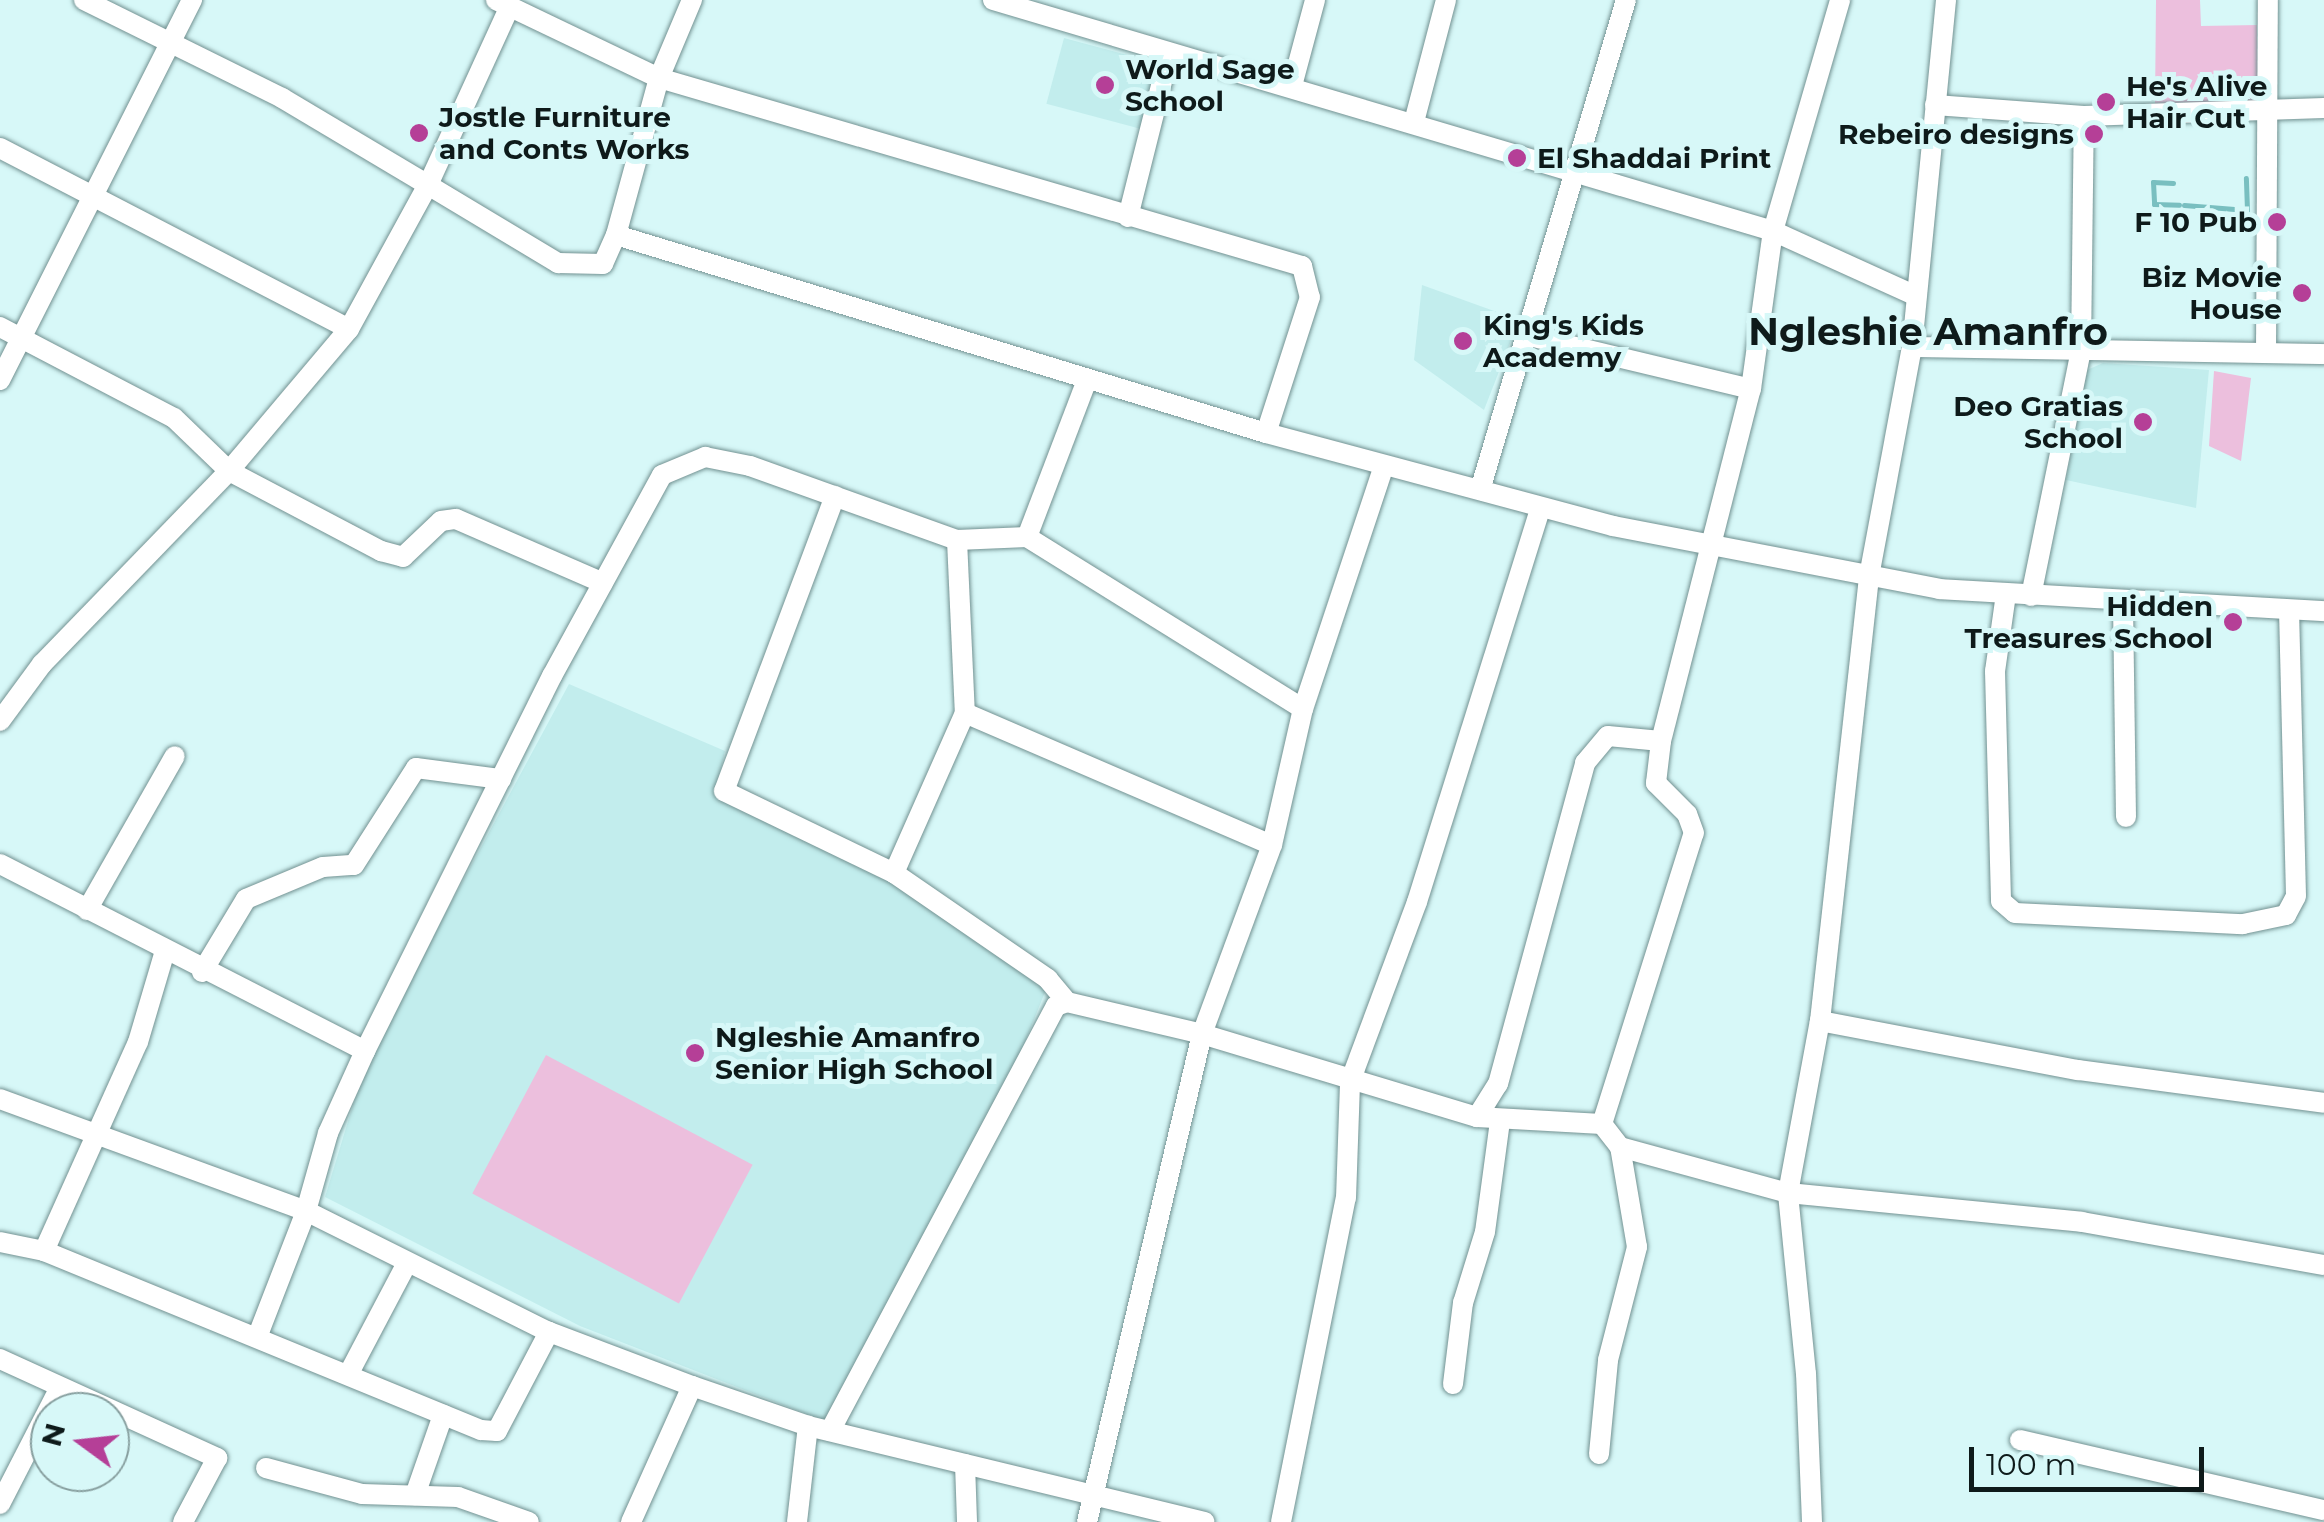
<!DOCTYPE html>
<style>
body{margin:0}
#map{position:relative;width:2324px;height:1522px;overflow:hidden;background:#d7f8f8;font-family:Montserrat,sans-serif}
div>[style]{position:absolute}
.built>*{inset:0;background:#c2eded;transform-origin:0 0}
.green>*{inset:0;background:#ecbfdd;transform-origin:0 0}
.stream>*{height:5px;margin:-2.5px;padding:0 2.5px;transform-origin:2.5px;border-radius:2.5px;background:#79bfc0}
.roads{filter:drop-shadow(0 0 2px #729191) drop-shadow(0 0 2px #729191)}
.minor>*{height:20px;margin:-10px;padding:0 10px;transform-origin:10px;border-radius:10px;background:#fff}
.dots>*{width:28px;height:28px;translate:-50% -50%;box-sizing:border-box;border:5px solid #d7f8f8;border-radius:50%}
span{translate:-50% -50%;white-space:nowrap;text-align:center;line-height:1.15;-webkit-text-stroke:10px #d7f8f8;paint-order:stroke}
.poi-label{font-size:28px;color:#0e1a1a;font-weight:700}
.left{translate:0 -50%;text-align:left}
.right{translate:-100% -50%;text-align:right}
.district-label{font-size:38px;color:#0e1a1a;font-weight:700}
.north{position:absolute;left:30px;top:1392px;width:100px;height:100px;box-sizing:border-box;background:#d7f8f8;border:2px solid #879f9f;border-radius:50%;rotate:285deg;font-size:28px;font-weight:700;line-height:40px;text-align:center;color:#0e1a1a}
.north::after{content:'';display:block;margin:auto;width:35px;height:45px;background:#b53f97;clip-path:polygon(50% 0,100% 100%,50% 72%,0 100%)}
.scale{position:absolute;left:1969px;top:1447px;width:235px;height:45px;box-sizing:border-box;border:5px solid #0e1a1a;border-top:0;padding-left:12px;font-size:30px;line-height:35px;white-space:nowrap;color:#0e1a1a;-webkit-text-stroke:8px #d7f8f8;paint-order:stroke}
</style>
<div id="map">
<div class="built">
<div style="left:1064px;top:38px;width:103px;height:68px;rotate:15deg"></div>
<div style="clip-path:polygon(1422px 285px,1519px 320px,1484px 410px,1414px 360px)"></div>
<div style="clip-path:polygon(2103px 363px,2209px 370px,2196px 508px,2066px 480px,2087px 370px)"></div>
<div style="clip-path:polygon(569px 684px,725px 751px,716px 789px,828px 837px,1047px 987px,1023px 1047px,830px 1423px,580px 1326px,325px 1197px,367px 1059px)"></div>
</div>
<div class="green">
<div style="clip-path:polygon(2156px 0,2200px 0,2201px 26px,2257px 25px,2259px 104px,2155px 104px)"></div>
<div style="clip-path:polygon(2214px 371px,2251px 378px,2241px 461px,2209px 446px)"></div>
<div style="left:546px;top:1055px;width:234px;height:157px;rotate:28deg"></div>
</div>
<div class="stream">
<div style="left:2173px;top:183px;width:20px;rotate:-177deg"></div>
<div style="left:2153px;top:182px;width:22px;rotate:87deg"></div>
<div style="left:2154px;top:204px;width:25px;rotate:2deg"></div>
<div style="left:2184px;top:205px;width:63px;rotate:4.5deg"></div>
<div style="left:2247px;top:210px;width:32px;rotate:-92deg"></div>
</div>
<div class="roads">
<div class="minor">
<div style="left:84px;top:0;width:221px;rotate:26.3deg"></div>
<div style="left:282px;top:98px;width:170px;rotate:30.8deg"></div>
<div style="left:428px;top:185px;width:195px;rotate:-65.4deg"></div>
<div style="left:496px;top:0;width:181px;rotate:25.6deg"></div>
<div style="left:659px;top:78px;width:670px;rotate:16.3deg"></div>
<div style="left:1302px;top:266px;width:32px;rotate:76deg"></div>
<div style="left:1310px;top:297px;width:143px;rotate:107.9deg"></div>
<div style="left:993px;top:0;width:813px;rotate:16.5deg"></div>
<div style="left:1773px;top:231px;width:157px;rotate:24.4deg"></div>
<div style="left:1292px;top:86px;width:89px;rotate:-75deg"></div>
<div style="left:1935px;top:105px;width:149px;rotate:4.2deg"></div>
<div style="left:2084px;top:116px;width:240px;rotate:-1.9deg"></div>
<div style="left:1414px;top:122px;width:126px;rotate:-75.3deg"></div>
<div style="left:0;top:148px;width:393px;rotate:27.4deg"></div>
<div style="left:1128px;top:217px;width:168px;rotate:-75.9deg"></div>
<div style="left:616px;top:235px;width:163px;rotate:-74.7deg"></div>
<div style="left:659px;top:78px;width:85px;rotate:-67.1deg"></div>
<div style="left:0;top:327px;width:196px;rotate:27.6deg"></div>
<div style="left:174px;top:418px;width:76px;rotate:43.9deg"></div>
<div style="left:229px;top:471px;width:172px;rotate:27.8deg"></div>
<div style="left:381px;top:551px;width:23px;rotate:15deg"></div>
<div style="left:403px;top:557px;width:52px;rotate:-43.5deg"></div>
<div style="left:441px;top:521px;width:15px;rotate:-8deg"></div>
<div style="left:456px;top:519px;width:160px;rotate:23.5deg"></div>
<div style="left:1530px;top:336px;width:227px;rotate:13.5deg"></div>
<div style="left:1912px;top:347px;width:412px;rotate:1deg"></div>
<div style="left:2266px;top:353px;width:353px;rotate:-89.7deg"></div>
<div style="left:0;top:380px;width:426px;rotate:-63.2deg"></div>
<div style="left:1480px;top:490px;width:511px;rotate:-73.41deg"></div>
<div style="left:835px;top:496px;width:315px;rotate:110.6deg"></div>
<div style="left:724px;top:791px;width:189px;rotate:25.8deg"></div>
<div style="left:1027px;top:537px;width:168px;rotate:-69.1deg"></div>
<div style="left:957px;top:540px;width:173px;rotate:87.4deg"></div>
<div style="left:2006px;top:594px;width:78px;rotate:98.1deg"></div>
<div style="left:1995px;top:671px;width:230px;rotate:88.5deg"></div>
<div style="left:2001px;top:901px;width:18px;rotate:41deg"></div>
<div style="left:2015px;top:913px;width:228px;rotate:2.8deg"></div>
<div style="left:2243px;top:924px;width:44px;rotate:-11.8deg"></div>
<div style="left:2286px;top:915px;width:21px;rotate:-62deg"></div>
<div style="left:2296px;top:896px;width:284px;rotate:-91.4deg"></div>
<div style="left:2031px;top:596px;width:251px;rotate:-78.5deg"></div>
<div style="left:2081px;top:350px;width:234px;rotate:-89.3deg"></div>
<div style="left:2123px;top:603px;width:214px;rotate:89.2deg"></div>
<div style="left:0;top:721px;width:71px;rotate:-53.6deg"></div>
<div style="left:42px;top:664px;width:269px;rotate:-45.9deg"></div>
<div style="left:229px;top:471px;width:186px;rotate:-49.8deg"></div>
<div style="left:349px;top:329px;width:164px;rotate:-61.3deg"></div>
<div style="left:428px;top:185px;width:152px;rotate:31deg"></div>
<div style="left:558px;top:263px;width:45px;rotate:1.3deg"></div>
<div style="left:603px;top:264px;width:32px;rotate:-66deg"></div>
<div style="left:616px;top:235px;width:679px;rotate:16.94deg"></div>
<div style="left:1266px;top:433px;width:359px;rotate:15deg"></div>
<div style="left:1613px;top:526px;width:332px;rotate:10.9deg"></div>
<div style="left:1939px;top:589px;width:386px;rotate:3.3deg"></div>
<div style="left:0;top:864px;width:410px;rotate:27.1deg"></div>
<div style="left:87px;top:910px;width:177px;rotate:-60.3deg"></div>
<div style="left:202px;top:972px;width:85px;rotate:-58.9deg"></div>
<div style="left:246px;top:899px;width:83px;rotate:-22.6deg"></div>
<div style="left:323px;top:867px;width:31px;rotate:-4deg"></div>
<div style="left:354px;top:865px;width:115px;rotate:-57.4deg"></div>
<div style="left:416px;top:768px;width:86px;rotate:7.4deg"></div>
<div style="left:1067px;top:1002px;width:30px;rotate:-130deg"></div>
<div style="left:1048px;top:979px;width:187px;rotate:-145.5deg"></div>
<div style="left:894px;top:873px;width:175px;rotate:-66.1deg"></div>
<div style="left:965px;top:713px;width:334px;rotate:23.3deg"></div>
<div style="left:1820px;top:1021px;width:263px;rotate:10.8deg"></div>
<div style="left:2078px;top:1070px;width:248px;rotate:7.6deg"></div>
<div style="left:0;top:1099px;width:326px;rotate:20.1deg"></div>
<div style="left:306px;top:1211px;width:271px;rotate:26.5deg"></div>
<div style="left:549px;top:1332px;width:153px;rotate:20.7deg"></div>
<div style="left:692px;top:1386px;width:123px;rotate:19deg"></div>
<div style="left:808px;top:1426px;width:408px;rotate:13.6deg"></div>
<div style="left:1477px;top:1117px;width:39px;rotate:-58deg"></div>
<div style="left:1498px;top:1084px;width:333px;rotate:-74.8deg"></div>
<div style="left:1585px;top:763px;width:35px;rotate:-50deg"></div>
<div style="left:1608px;top:736px;width:53px;rotate:5.4deg"></div>
<div style="left:1602px;top:1124px;width:305px;rotate:-72.5deg"></div>
<div style="left:1694px;top:833px;width:20px;rotate:-110deg"></div>
<div style="left:1687px;top:814px;width:44px;rotate:-135deg"></div>
<div style="left:1656px;top:783px;width:42px;rotate:-83.2deg"></div>
<div style="left:1661px;top:741px;width:363px;rotate:-75.7deg"></div>
<div style="left:1751px;top:389px;width:160px;rotate:-82.1deg"></div>
<div style="left:1773px;top:231px;width:241px;rotate:-73.8deg"></div>
<div style="left:0;top:1242px;width:45px;rotate:11.6deg"></div>
<div style="left:44px;top:1251px;width:472px;rotate:22.3deg"></div>
<div style="left:481px;top:1430px;width:16px;rotate:4deg"></div>
<div style="left:497px;top:1431px;width:112px;rotate:-62.3deg"></div>
<div style="left:44px;top:1251px;width:229px;rotate:-65.8deg"></div>
<div style="left:138px;top:1042px;width:95px;rotate:-73.5deg"></div>
<div style="left:258px;top:1335px;width:133px;rotate:-68.8deg"></div>
<div style="left:306px;top:1211px;width:81px;rotate:-74.2deg"></div>
<div style="left:328px;top:1133px;width:90px;rotate:-65.7deg"></div>
<div style="left:365px;top:1051px;width:419px;rotate:-63.5deg"></div>
<div style="left:552px;top:676px;width:229px;rotate:-61.3deg"></div>
<div style="left:662px;top:475px;width:47px;rotate:-22.7deg"></div>
<div style="left:705px;top:457px;width:46px;rotate:11.3deg"></div>
<div style="left:750px;top:466px;width:220px;rotate:19.7deg"></div>
<div style="left:957px;top:540px;width:70px;rotate:-2.5deg"></div>
<div style="left:1027px;top:537px;width:325px;rotate:31.9deg"></div>
<div style="left:0;top:1359px;width:239px;rotate:24.5deg"></div>
<div style="left:217px;top:1458px;width:72px;rotate:118deg"></div>
<div style="left:349px;top:1373px;width:122px;rotate:-62.2deg"></div>
<div style="left:1453px;top:1384px;width:82px;rotate:-83deg"></div>
<div style="left:1463px;top:1303px;width:74px;rotate:-72.8deg"></div>
<div style="left:1485px;top:1232px;width:112px;rotate:-82.3deg"></div>
<div style="left:830px;top:1431px;width:481px;rotate:-62deg"></div>
<div style="left:1056px;top:1006px;width:12px;rotate:-20deg"></div>
<div style="left:1067px;top:1002px;width:139px;rotate:13.3deg"></div>
<div style="left:1202px;top:1034px;width:287px;rotate:16.8deg"></div>
<div style="left:1477px;top:1117px;width:125px;rotate:3.2deg"></div>
<div style="left:1602px;top:1124px;width:29px;rotate:52deg"></div>
<div style="left:1620px;top:1147px;width:174px;rotate:15.3deg"></div>
<div style="left:1788px;top:1193px;width:295px;rotate:5.6deg"></div>
<div style="left:2082px;top:1222px;width:246px;rotate:10.1deg"></div>
<div style="left:2020px;top:1440px;width:312px;rotate:13deg"></div>
<div style="left:1599px;top:1454px;width:94px;rotate:-84.5deg"></div>
<div style="left:1608px;top:1360px;width:117px;rotate:-75.6deg"></div>
<div style="left:1637px;top:1247px;width:101px;rotate:-99.6deg"></div>
<div style="left:965px;top:1464px;width:58px;rotate:88deg"></div>
<div style="left:266px;top:1468px;width:99px;rotate:15.2deg"></div>
<div style="left:362px;top:1494px;width:96px;rotate:1.8deg"></div>
<div style="left:458px;top:1497px;width:75px;rotate:19.4deg"></div>
<div style="left:415px;top:1495px;width:85px;rotate:-70.7deg"></div>
<div style="left:0;top:1504px;width:129px;rotate:-62.8deg"></div>
<div style="left:631px;top:1522px;width:149px;rotate:-65.8deg"></div>
<div style="left:797px;top:1522px;width:97px;rotate:-83.5deg"></div>
<div style="left:1087px;top:1522px;width:501px;rotate:-76.74deg"></div>
<div style="left:1202px;top:1034px;width:202px;rotate:-69.7deg"></div>
<div style="left:1272px;top:845px;width:139px;rotate:-77.2deg"></div>
<div style="left:1303px;top:709px;width:256px;rotate:-71.6deg"></div>
<div style="left:1281px;top:1522px;width:330px;rotate:-78.7deg"></div>
<div style="left:1346px;top:1198px;width:116px;rotate:-88deg"></div>
<div style="left:1350px;top:1082px;width:192px;rotate:-69.6deg"></div>
<div style="left:1417px;top:902px;width:412px;rotate:-72.6deg"></div>
<div style="left:1812px;top:1522px;width:148px;rotate:-92.3deg"></div>
<div style="left:1806px;top:1374px;width:182px;rotate:-95.7deg"></div>
<div style="left:1788px;top:1193px;width:175px;rotate:-79.5deg"></div>
<div style="left:1820px;top:1021px;width:453px;rotate:-83.7deg"></div>
<div style="left:1870px;top:571px;width:228px;rotate:-79.4deg"></div>
<div style="left:1912px;top:347px;width:349px;rotate:-84.4deg"></div>
</div>
</div>
<div class="dots">
<div style="left:1105px;top:85px;background:#b53f97"></div>
<div style="left:2106px;top:102px;background:#b53f97"></div>
<div style="left:419px;top:133px;background:#b53f97"></div>
<div style="left:2094px;top:134px;background:#b53f97"></div>
<div style="left:1517px;top:158px;background:#b53f97"></div>
<div style="left:2277px;top:222px;background:#b53f97"></div>
<div style="left:2302px;top:293px;background:#b53f97"></div>
<div style="left:1463px;top:341px;background:#b53f97"></div>
<div style="left:2143px;top:422px;background:#b53f97"></div>
<div style="left:2233px;top:622px;background:#b53f97"></div>
<div style="left:695px;top:1053px;background:#b53f97"></div>
</div>
<div class="poi-label">
<span class="left" style="left:1125px;top:85px">World Sage<br>School</span>
<span class="left" style="left:2126px;top:102px">He's Alive<br>Hair Cut</span>
<span class="left" style="left:439px;top:133px">Jostle Furniture<br>and Conts Works</span>
<span class="right" style="left:2074px;top:134px">Rebeiro designs</span>
<span class="left" style="left:1537px;top:158px">El Shaddai Print</span>
<span class="right" style="left:2257px;top:222px">F 10 Pub</span>
<span class="right" style="left:2282px;top:293px">Biz Movie<br>House</span>
<span class="left" style="left:1483px;top:341px">King's Kids<br>Academy</span>
<span class="right" style="left:2123px;top:422px">Deo Gratias<br>School</span>
<span class="right" style="left:2213px;top:622px">Hidden<br>Treasures School</span>
<span class="left" style="left:715px;top:1053px">Ngleshie Amanfro<br>Senior High School</span>
</div>
<div class="district-label">
<span style="left:1928px;top:332px">Ngleshie Amanfro</span>
</div>
<div class="north">N</div>
<div class="scale">100 m</div>
</div>
